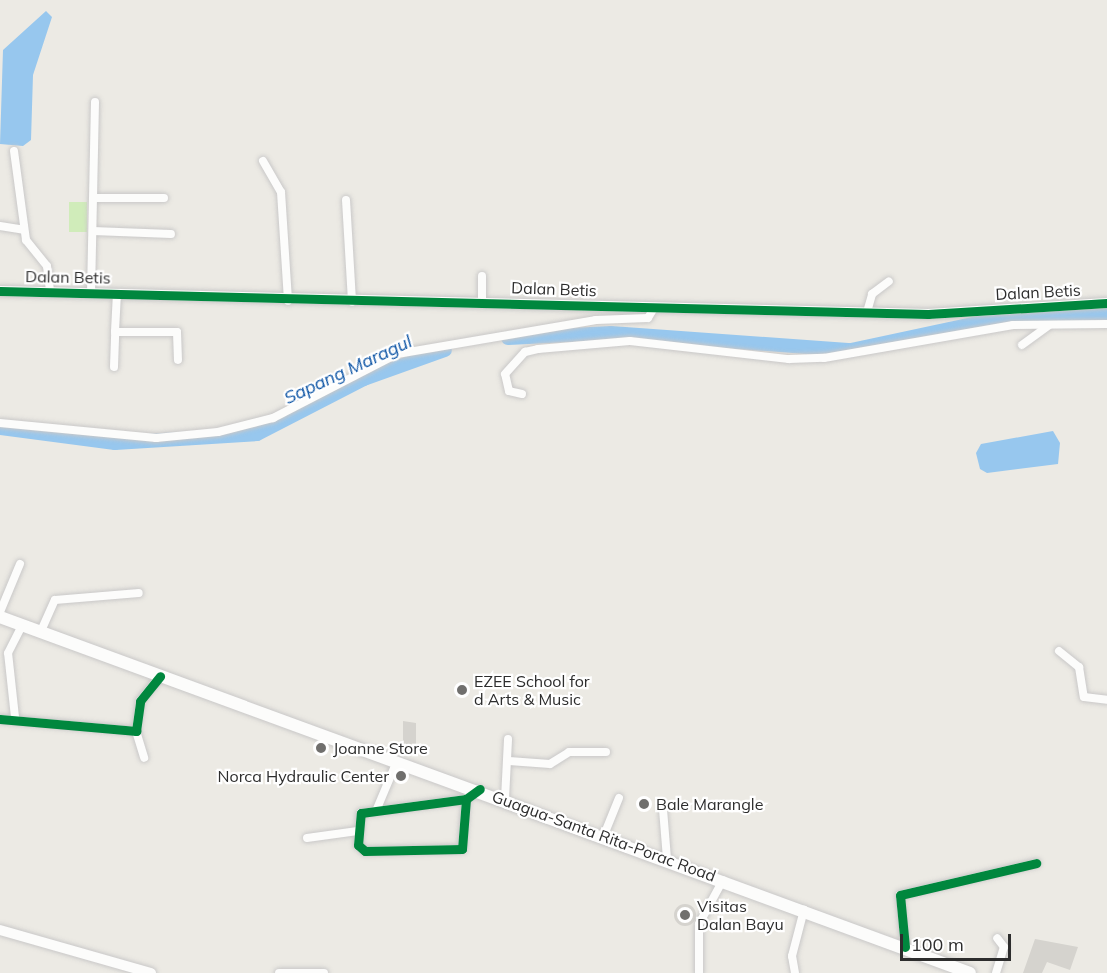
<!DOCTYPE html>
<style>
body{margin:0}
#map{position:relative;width:1107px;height:973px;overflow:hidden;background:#eceae4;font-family:Mulish,sans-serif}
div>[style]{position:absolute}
.pitch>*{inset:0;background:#d0ecba;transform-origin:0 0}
.water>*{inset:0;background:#97c7ee}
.river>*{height:14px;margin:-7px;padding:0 7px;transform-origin:7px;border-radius:7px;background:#97c7ee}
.building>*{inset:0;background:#d5d3ce}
.round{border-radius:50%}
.roads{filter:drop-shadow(0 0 2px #c9c8c8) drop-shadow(0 0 2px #c9c8c8)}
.minor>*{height:8px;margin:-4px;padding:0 4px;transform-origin:4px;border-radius:4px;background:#fcfcfb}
.tertiary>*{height:10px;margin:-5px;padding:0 5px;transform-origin:5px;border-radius:5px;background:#fcfcfb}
.secondary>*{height:12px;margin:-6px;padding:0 6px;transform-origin:6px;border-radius:6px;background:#fcfcfb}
.cycleway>*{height:9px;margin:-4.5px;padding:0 4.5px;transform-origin:4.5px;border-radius:4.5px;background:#00873e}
.dots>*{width:16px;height:16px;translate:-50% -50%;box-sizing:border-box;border:3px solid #fff;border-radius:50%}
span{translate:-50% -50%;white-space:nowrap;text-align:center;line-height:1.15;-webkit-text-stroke:4.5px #fff;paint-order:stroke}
.street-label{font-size:16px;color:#2d2d2d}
.poi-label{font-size:16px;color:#2d2d2d}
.left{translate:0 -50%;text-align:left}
.right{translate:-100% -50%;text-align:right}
.water-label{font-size:18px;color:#0b53a4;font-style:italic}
.scale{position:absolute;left:900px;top:934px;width:111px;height:27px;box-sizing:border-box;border:3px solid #2d2d2d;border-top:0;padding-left:8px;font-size:18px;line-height:21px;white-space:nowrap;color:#2d2d2d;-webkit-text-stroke:4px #fff;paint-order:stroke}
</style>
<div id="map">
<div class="pitch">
<div style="left:69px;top:202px;width:18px;height:30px"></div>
</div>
<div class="water">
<div style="clip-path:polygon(46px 11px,52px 17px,33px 75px,31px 140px,23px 146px,0 144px,3px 50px)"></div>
<div style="clip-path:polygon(1053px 431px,1060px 443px,1058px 464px,987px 473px,980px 469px,976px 453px,981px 444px)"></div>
</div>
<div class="river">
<div style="left:508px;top:338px;width:103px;rotate:-2.8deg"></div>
<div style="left:611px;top:333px;width:241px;rotate:4.1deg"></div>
<div style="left:851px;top:350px;width:148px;rotate:-12.1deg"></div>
<div style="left:996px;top:319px;width:111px;rotate:-2.1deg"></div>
<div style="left:0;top:428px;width:116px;rotate:7.4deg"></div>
<div style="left:115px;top:443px;width:142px;rotate:-3.6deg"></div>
<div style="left:257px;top:434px;width:120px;rotate:-27.2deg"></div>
<div style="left:364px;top:379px;width:86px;rotate:-19.7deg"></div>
</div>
<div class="building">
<div style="clip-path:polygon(403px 721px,416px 723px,416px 748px,403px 746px)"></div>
<div class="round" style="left:674px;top:904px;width:22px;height:22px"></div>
<div style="clip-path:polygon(1035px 939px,1078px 947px,1070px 970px,1047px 962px,1042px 973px,1023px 973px)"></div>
</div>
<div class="roads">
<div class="minor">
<div style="left:14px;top:151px;width:90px;rotate:82.3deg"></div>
<div style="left:26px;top:240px;width:33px;rotate:51deg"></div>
<div style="left:47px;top:266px;width:26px;rotate:83deg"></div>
<div style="left:263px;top:161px;width:36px;rotate:60deg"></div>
<div style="left:281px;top:192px;width:109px;rotate:86.3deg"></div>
<div style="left:94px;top:198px;width:70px"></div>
<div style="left:346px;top:200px;width:102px;rotate:86.6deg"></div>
<div style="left:0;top:226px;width:24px;rotate:9deg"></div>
<div style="left:93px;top:231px;width:78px;rotate:2.2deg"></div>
<div style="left:482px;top:276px;width:25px;rotate:90deg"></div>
<div style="left:91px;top:293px;width:191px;rotate:-88.8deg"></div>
<div style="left:117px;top:293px;width:39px;rotate:93deg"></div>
<div style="left:115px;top:332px;width:62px"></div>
<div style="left:177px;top:332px;width:28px;rotate:88deg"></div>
<div style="left:867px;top:312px;width:19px;rotate:-74deg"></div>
<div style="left:872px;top:294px;width:21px;rotate:-37deg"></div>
<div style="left:1022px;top:345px;width:32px;rotate:-36deg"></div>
<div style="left:114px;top:367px;width:35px;rotate:-88deg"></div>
<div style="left:522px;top:394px;width:13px;rotate:-167deg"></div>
<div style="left:509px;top:391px;width:17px;rotate:-103deg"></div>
<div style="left:505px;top:374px;width:30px;rotate:-48deg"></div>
<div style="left:525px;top:352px;width:13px;rotate:-13deg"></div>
<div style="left:538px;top:349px;width:92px;rotate:-5deg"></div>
<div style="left:630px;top:341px;width:160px;rotate:6.5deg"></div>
<div style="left:789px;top:359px;width:35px;rotate:-2deg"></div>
<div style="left:824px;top:358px;width:192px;rotate:-9.9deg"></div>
<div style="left:1013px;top:325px;width:94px;rotate:-0.6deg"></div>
<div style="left:0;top:423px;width:157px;rotate:5.5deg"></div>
<div style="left:156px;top:438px;width:62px;rotate:-5.5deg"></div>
<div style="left:218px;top:432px;width:57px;rotate:-14.3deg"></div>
<div style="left:273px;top:418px;width:140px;rotate:-27.3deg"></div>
<div style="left:397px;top:354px;width:202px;rotate:-9.7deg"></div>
<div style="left:596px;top:320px;width:52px;rotate:-2.2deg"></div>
<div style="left:648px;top:318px;width:12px;rotate:-59deg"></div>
<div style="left:0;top:612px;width:52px;rotate:-67.4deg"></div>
<div style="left:41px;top:631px;width:34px;rotate:-66deg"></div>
<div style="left:55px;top:600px;width:84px;rotate:-4.8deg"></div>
<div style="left:1059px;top:651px;width:26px;rotate:39deg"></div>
<div style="left:1079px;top:667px;width:30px;rotate:81deg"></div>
<div style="left:1084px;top:697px;width:23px;rotate:7deg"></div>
<div style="left:15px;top:717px;width:64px;rotate:-96.2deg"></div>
<div style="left:8px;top:653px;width:31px;rotate:-63deg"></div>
<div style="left:0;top:719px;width:137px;rotate:5deg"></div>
<div style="left:136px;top:731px;width:30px;rotate:-82deg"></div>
<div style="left:140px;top:701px;width:32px;rotate:-51deg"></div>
<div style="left:136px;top:731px;width:28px;rotate:73deg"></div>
<div style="left:509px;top:761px;width:41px;rotate:4.2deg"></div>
<div style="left:550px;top:764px;width:22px;rotate:-32deg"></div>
<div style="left:569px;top:752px;width:37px"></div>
<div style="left:466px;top:799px;width:50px;rotate:94.6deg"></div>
<div style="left:462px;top:849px;width:97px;rotate:178.8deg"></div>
<div style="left:365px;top:851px;width:9px;rotate:-139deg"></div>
<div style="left:358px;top:845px;width:32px;rotate:-85deg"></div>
<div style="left:361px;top:813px;width:106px;rotate:-7.6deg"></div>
<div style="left:466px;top:799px;width:16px;rotate:-38deg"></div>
<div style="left:505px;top:799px;width:60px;rotate:-87.1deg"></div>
<div style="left:663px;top:809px;width:50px;rotate:85.4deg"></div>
<div style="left:376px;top:811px;width:54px;rotate:-67.2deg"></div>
<div style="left:604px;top:835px;width:40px;rotate:-68deg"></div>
<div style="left:307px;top:838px;width:51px;rotate:-7.8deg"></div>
<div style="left:905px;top:947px;width:52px;rotate:-95.5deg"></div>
<div style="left:900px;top:895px;width:140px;rotate:-13.2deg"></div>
<div style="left:279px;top:973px;width:45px"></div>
<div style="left:699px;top:973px;width:49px;rotate:-90deg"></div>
<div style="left:699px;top:924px;width:50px;rotate:-61.4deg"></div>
<div style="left:795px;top:973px;width:17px;rotate:-100deg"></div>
<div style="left:792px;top:956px;width:48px;rotate:-75.4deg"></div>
<div style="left:996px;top:973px;width:27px;rotate:-73deg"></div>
<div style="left:1004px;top:947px;width:11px;rotate:-128deg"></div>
</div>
<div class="tertiary">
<div style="left:0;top:291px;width:928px;rotate:1.42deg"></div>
<div style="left:928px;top:314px;width:179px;rotate:-3.5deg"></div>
<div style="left:0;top:930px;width:157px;rotate:15.9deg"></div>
</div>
<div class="secondary">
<div style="left:0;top:617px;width:1033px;rotate:20.15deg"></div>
</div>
</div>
<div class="cycleway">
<div style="left:0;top:291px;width:928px;rotate:1.42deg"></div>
<div style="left:928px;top:314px;width:179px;rotate:-3.5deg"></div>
<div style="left:0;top:719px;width:137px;rotate:5deg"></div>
<div style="left:136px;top:731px;width:30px;rotate:-82deg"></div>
<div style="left:140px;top:701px;width:32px;rotate:-51deg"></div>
<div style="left:466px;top:799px;width:50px;rotate:94.6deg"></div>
<div style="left:462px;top:849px;width:97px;rotate:178.8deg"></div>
<div style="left:365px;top:851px;width:9px;rotate:-139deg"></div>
<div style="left:358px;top:845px;width:32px;rotate:-85deg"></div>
<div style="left:361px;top:813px;width:106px;rotate:-7.6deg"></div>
<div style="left:466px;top:799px;width:17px;rotate:-36deg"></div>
<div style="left:905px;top:947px;width:52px;rotate:-95.5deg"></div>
<div style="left:900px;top:895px;width:140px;rotate:-13.2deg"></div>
</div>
<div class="dots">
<div style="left:462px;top:690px;background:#706f6d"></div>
<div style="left:321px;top:748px;background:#706f6d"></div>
<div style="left:401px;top:776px;background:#706f6d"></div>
<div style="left:644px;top:804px;background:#706f6d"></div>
<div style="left:685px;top:915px;background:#706f6d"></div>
</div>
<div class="street-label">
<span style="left:68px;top:277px;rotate:1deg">Dalan Betis</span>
<span style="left:554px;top:289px;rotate:2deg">Dalan Betis</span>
<span style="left:1038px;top:292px;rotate:-3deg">Dalan Betis</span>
<span style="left:604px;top:836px;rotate:20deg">Guagua-Santa Rita-Porac Road</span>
</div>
<div class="poi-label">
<span class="left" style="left:474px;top:690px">EZEE School for<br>d Arts &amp; Music</span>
<span class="left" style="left:333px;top:748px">Joanne Store</span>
<span class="right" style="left:389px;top:776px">Norca Hydraulic Center</span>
<span class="left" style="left:656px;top:804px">Bale Marangle</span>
<span class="left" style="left:697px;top:915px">Visitas<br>Dalan Bayu</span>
</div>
<div class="water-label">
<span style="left:348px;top:370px;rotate:-25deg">Sapang Maragul</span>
</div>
<div class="scale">100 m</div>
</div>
